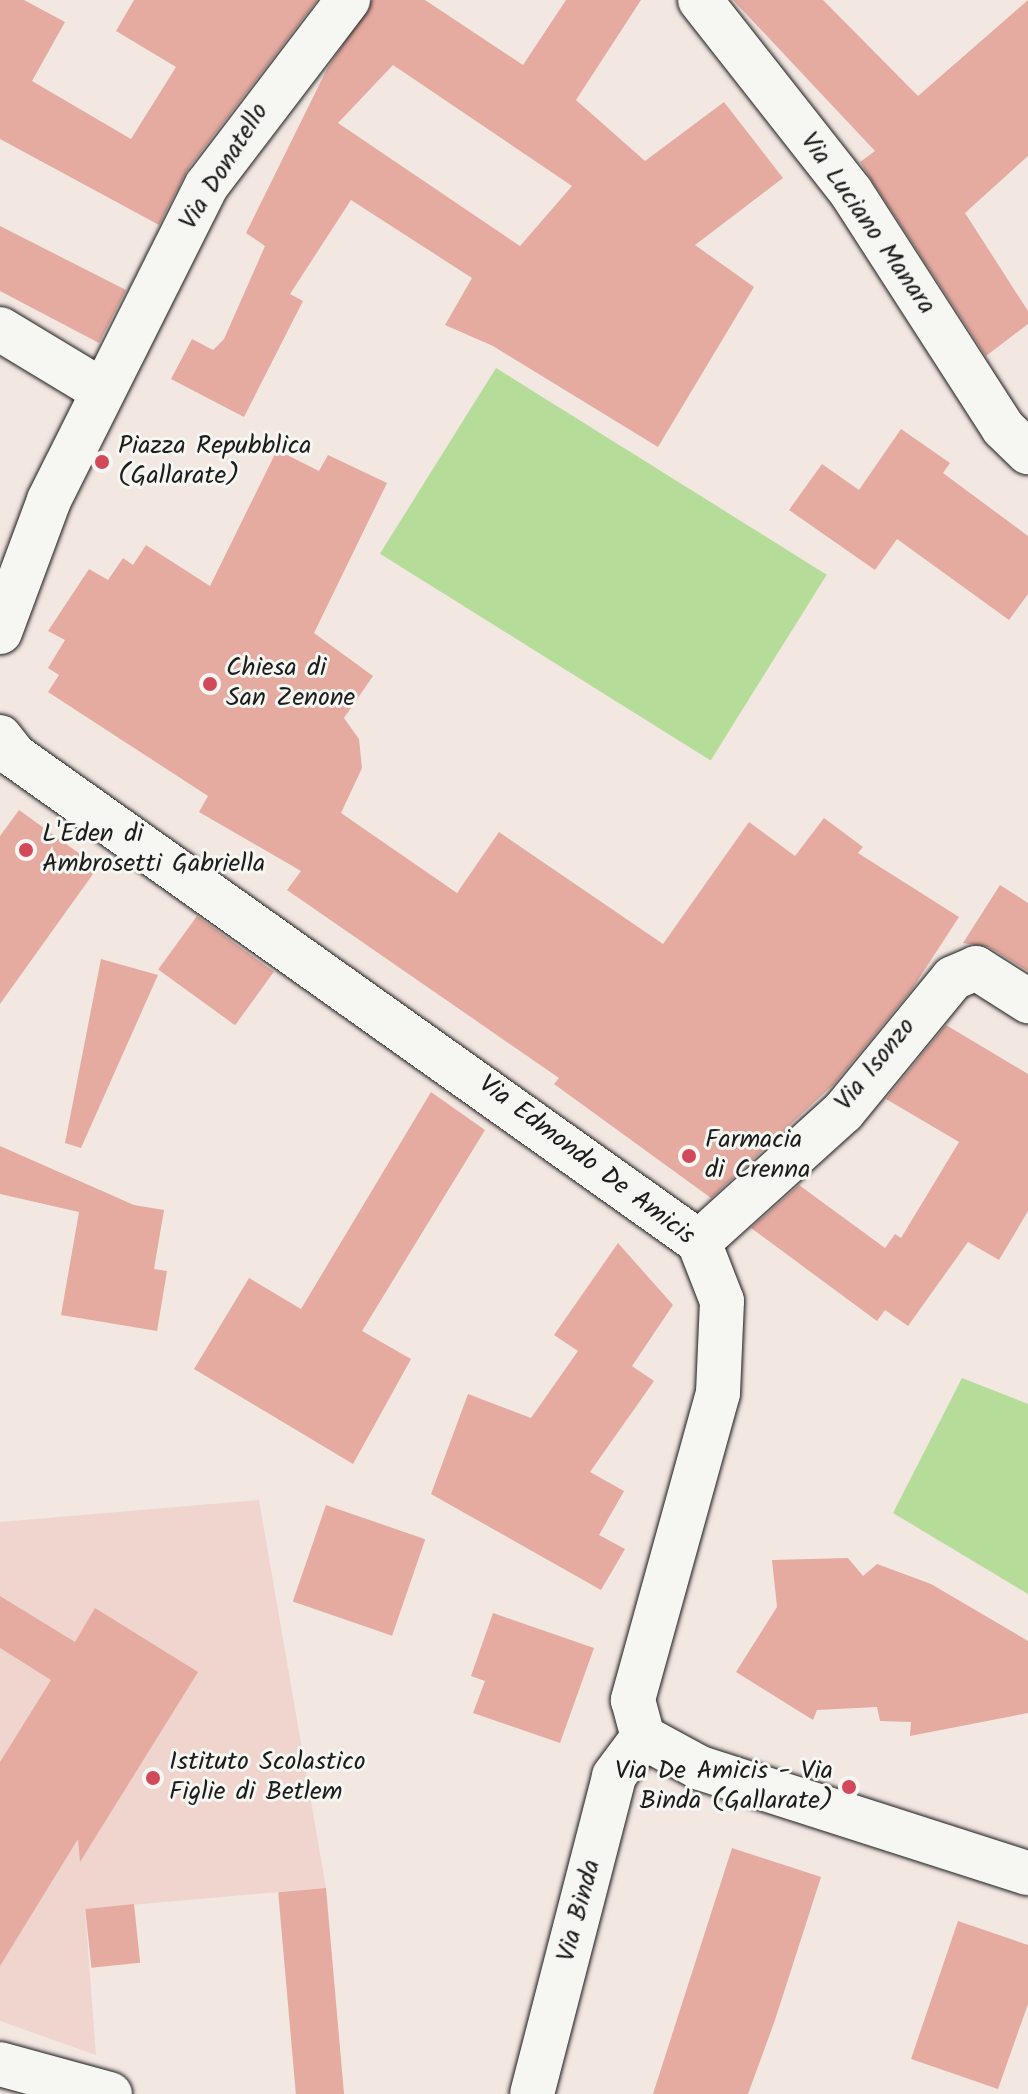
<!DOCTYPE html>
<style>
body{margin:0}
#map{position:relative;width:1028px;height:2094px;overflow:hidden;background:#f3e7e2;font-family:Kalam,sans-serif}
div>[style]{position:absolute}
.built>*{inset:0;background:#efd5ce}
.green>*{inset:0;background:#b5dd99;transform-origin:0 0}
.building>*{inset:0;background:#e5aba0;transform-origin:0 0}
.roads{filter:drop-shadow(0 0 2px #1c1c1c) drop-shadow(0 0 2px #1c1c1c)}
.minor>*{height:44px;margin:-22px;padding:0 22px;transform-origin:22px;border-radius:22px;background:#f6f6f2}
.dots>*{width:22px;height:22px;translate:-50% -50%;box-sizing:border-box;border:4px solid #f6f6f2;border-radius:50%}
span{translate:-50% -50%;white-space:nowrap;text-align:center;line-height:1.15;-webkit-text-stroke:6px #f6f6f2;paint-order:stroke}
.street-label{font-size:26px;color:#1c1c1c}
.poi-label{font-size:26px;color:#1c1c1c}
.left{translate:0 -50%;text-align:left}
.right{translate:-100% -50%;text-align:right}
</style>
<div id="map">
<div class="built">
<div style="clip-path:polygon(259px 1500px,326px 1888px,85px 1909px,96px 2055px,0 2021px,0 1522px)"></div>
</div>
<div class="green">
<div style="left:496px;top:368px;width:390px;height:219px;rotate:32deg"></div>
<div style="clip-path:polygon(962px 1378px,1028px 1404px,1028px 1594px,893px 1513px)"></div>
</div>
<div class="building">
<div style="clip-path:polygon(0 0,24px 0,65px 22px,32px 81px,131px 139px,176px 67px,116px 31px,134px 0,317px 0,187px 170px,159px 225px,0 139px)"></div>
<div style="clip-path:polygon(evenodd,372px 0,425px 0,523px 65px,566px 0,641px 0,576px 100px,645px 161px,724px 102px,783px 178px,695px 245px,754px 287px,658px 447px,493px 346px,445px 325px,472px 278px,351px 200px,290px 294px,303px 301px,244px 417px,171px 379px,192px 339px,213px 350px,224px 339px,265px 246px,246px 233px,327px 69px,372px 0,393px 65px,572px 186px,520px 246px,338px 123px,393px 65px)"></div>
<div style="clip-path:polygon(733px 0,823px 0,918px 96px,1028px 0,1028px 156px,965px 213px,1028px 311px,1028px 324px,986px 356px,860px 162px,875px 151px)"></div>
<div style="clip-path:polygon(0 226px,126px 290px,99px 343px,0 291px)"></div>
<div style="clip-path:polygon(901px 429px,950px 463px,943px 473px,1028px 536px,1028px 594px,1009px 620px,897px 539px,875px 570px,789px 510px,822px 464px,859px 490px)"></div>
<div style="clip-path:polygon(277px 450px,319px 471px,328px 455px,387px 483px,314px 633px,373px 676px,344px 718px,359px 739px,362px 768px,341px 813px,457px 893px,499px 832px,663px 944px,749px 822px,795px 856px,824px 818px,863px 847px,858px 853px,959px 917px,912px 989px,833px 1085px,711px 1198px,554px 1084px,559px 1078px,287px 890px,301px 871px,199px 812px,208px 796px,48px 692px,59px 675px,48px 668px,65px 640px,48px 631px,89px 569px,108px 580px,123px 558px,133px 565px,146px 545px,210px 586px)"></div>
<div style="clip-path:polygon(19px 810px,98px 867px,0 1004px,0 836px)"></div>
<div style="clip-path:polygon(1000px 885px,1028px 903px,1028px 971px,989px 947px,963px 943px)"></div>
<div style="left:197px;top:916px;width:95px;height:66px;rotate:36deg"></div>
<div style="clip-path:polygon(101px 959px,158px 975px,81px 1148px,65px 1143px)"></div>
<div style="clip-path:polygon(946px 1025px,1028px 1074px,1028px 1211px,999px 1260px,968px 1242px,908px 1326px,885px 1310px,877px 1321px,751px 1228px,799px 1185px,885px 1248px,895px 1234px,901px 1238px,959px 1142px,886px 1099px)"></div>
<div style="clip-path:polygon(431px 1092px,485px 1130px,362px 1331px,411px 1359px,353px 1464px,194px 1369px,249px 1278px,301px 1309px)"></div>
<div style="clip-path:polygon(0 1146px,134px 1205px,164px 1210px,154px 1269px,167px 1271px,157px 1331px,61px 1315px,79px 1212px,0 1194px)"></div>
<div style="clip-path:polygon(618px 1243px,673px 1305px,632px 1366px,654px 1381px,590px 1472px,624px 1491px,599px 1535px,625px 1549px,601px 1590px,431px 1494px,468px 1394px,531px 1418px,578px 1351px,554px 1335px)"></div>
<div style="left:326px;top:1505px;width:105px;height:102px;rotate:19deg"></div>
<div style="clip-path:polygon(848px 1558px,863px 1576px,877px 1564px,931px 1584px,1028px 1641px,1028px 1713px,910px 1736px,911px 1722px,880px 1721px,877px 1707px,817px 1710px,813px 1720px,736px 1672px,777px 1607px,772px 1560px)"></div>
<div style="clip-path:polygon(0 1596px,75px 1642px,95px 1608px,198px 1672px,80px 1862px,78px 1839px,0 1966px,0 1762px,51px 1680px,0 1648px)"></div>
<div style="clip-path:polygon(493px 1613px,594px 1648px,560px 1743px,473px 1713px,485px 1681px,471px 1676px)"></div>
<div style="clip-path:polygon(732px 1848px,821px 1877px,775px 2020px,748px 2094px,653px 2094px)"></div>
<div style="left:326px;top:1888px;width:207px;height:48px;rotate:85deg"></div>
<div style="left:134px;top:1904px;width:59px;height:49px;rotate:84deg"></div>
<div style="clip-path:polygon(958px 1921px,1028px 1945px,1028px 2004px,998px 2089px,911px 2059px)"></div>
</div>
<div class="roads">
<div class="minor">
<div style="left:700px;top:0;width:244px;rotate:51.8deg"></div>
<div style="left:851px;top:192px;width:281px;rotate:57.2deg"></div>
<div style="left:1003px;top:428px;width:35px;rotate:44deg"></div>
<div style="left:0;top:329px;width:118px;rotate:31.1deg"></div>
<div style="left:0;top:632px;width:141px;rotate:-69.6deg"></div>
<div style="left:49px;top:500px;width:352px;rotate:-63.4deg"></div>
<div style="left:207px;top:185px;width:233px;rotate:-52.7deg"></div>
<div style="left:0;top:737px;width:24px;rotate:52deg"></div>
<div style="left:15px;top:756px;width:839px;rotate:35.39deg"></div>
<div style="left:699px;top:1242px;width:63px;rotate:68.7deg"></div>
<div style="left:722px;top:1301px;width:92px;rotate:92.5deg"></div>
<div style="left:718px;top:1393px;width:319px;rotate:105.5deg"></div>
<div style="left:633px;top:1700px;width:38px;rotate:75deg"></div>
<div style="left:643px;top:1737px;width:65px;rotate:28.5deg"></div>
<div style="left:700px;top:1768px;width:344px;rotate:17.8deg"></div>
<div style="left:699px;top:1242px;width:194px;rotate:-42.1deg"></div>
<div style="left:843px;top:1112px;width:173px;rotate:-50.6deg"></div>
<div style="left:953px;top:978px;width:25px;rotate:-23deg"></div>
<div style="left:976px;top:968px;width:62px;rotate:32.4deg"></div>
<div style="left:0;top:2064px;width:114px;rotate:15.3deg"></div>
<div style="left:532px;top:2094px;width:328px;rotate:-75.5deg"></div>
<div style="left:614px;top:1776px;width:49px;rotate:-53.4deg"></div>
</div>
</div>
<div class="dots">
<div style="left:102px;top:462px;background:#d1495b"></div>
<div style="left:210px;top:684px;background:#d1495b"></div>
<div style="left:26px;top:850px;background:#d1495b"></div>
<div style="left:689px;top:1156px;background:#d1495b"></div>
<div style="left:153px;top:1778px;background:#d1495b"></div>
<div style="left:849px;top:1787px;background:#d1495b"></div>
</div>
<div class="street-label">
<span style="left:225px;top:167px;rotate:-58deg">Via Donatello</span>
<span style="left:867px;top:224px;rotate:55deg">Via Luciano Manara</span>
<span style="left:876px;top:1065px;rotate:-51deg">Via Isonzo</span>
<span style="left:586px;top:1161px;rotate:37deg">Via Edmondo De Amicis</span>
<span style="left:580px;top:1911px;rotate:-75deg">Via Binda</span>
</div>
<div class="poi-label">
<span class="left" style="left:118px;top:462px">Piazza Repubblica<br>(Gallarate)</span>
<span class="left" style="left:226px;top:684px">Chiesa di<br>San Zenone</span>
<span class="left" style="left:42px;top:850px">L'Eden di<br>Ambrosetti Gabriella</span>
<span class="left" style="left:705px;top:1156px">Farmacia<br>di Crenna</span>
<span class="left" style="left:169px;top:1778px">Istituto Scolastico<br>Figlie di Betlem</span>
<span class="right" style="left:833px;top:1787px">Via De Amicis - Via<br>Binda (Gallarate)</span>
</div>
</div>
